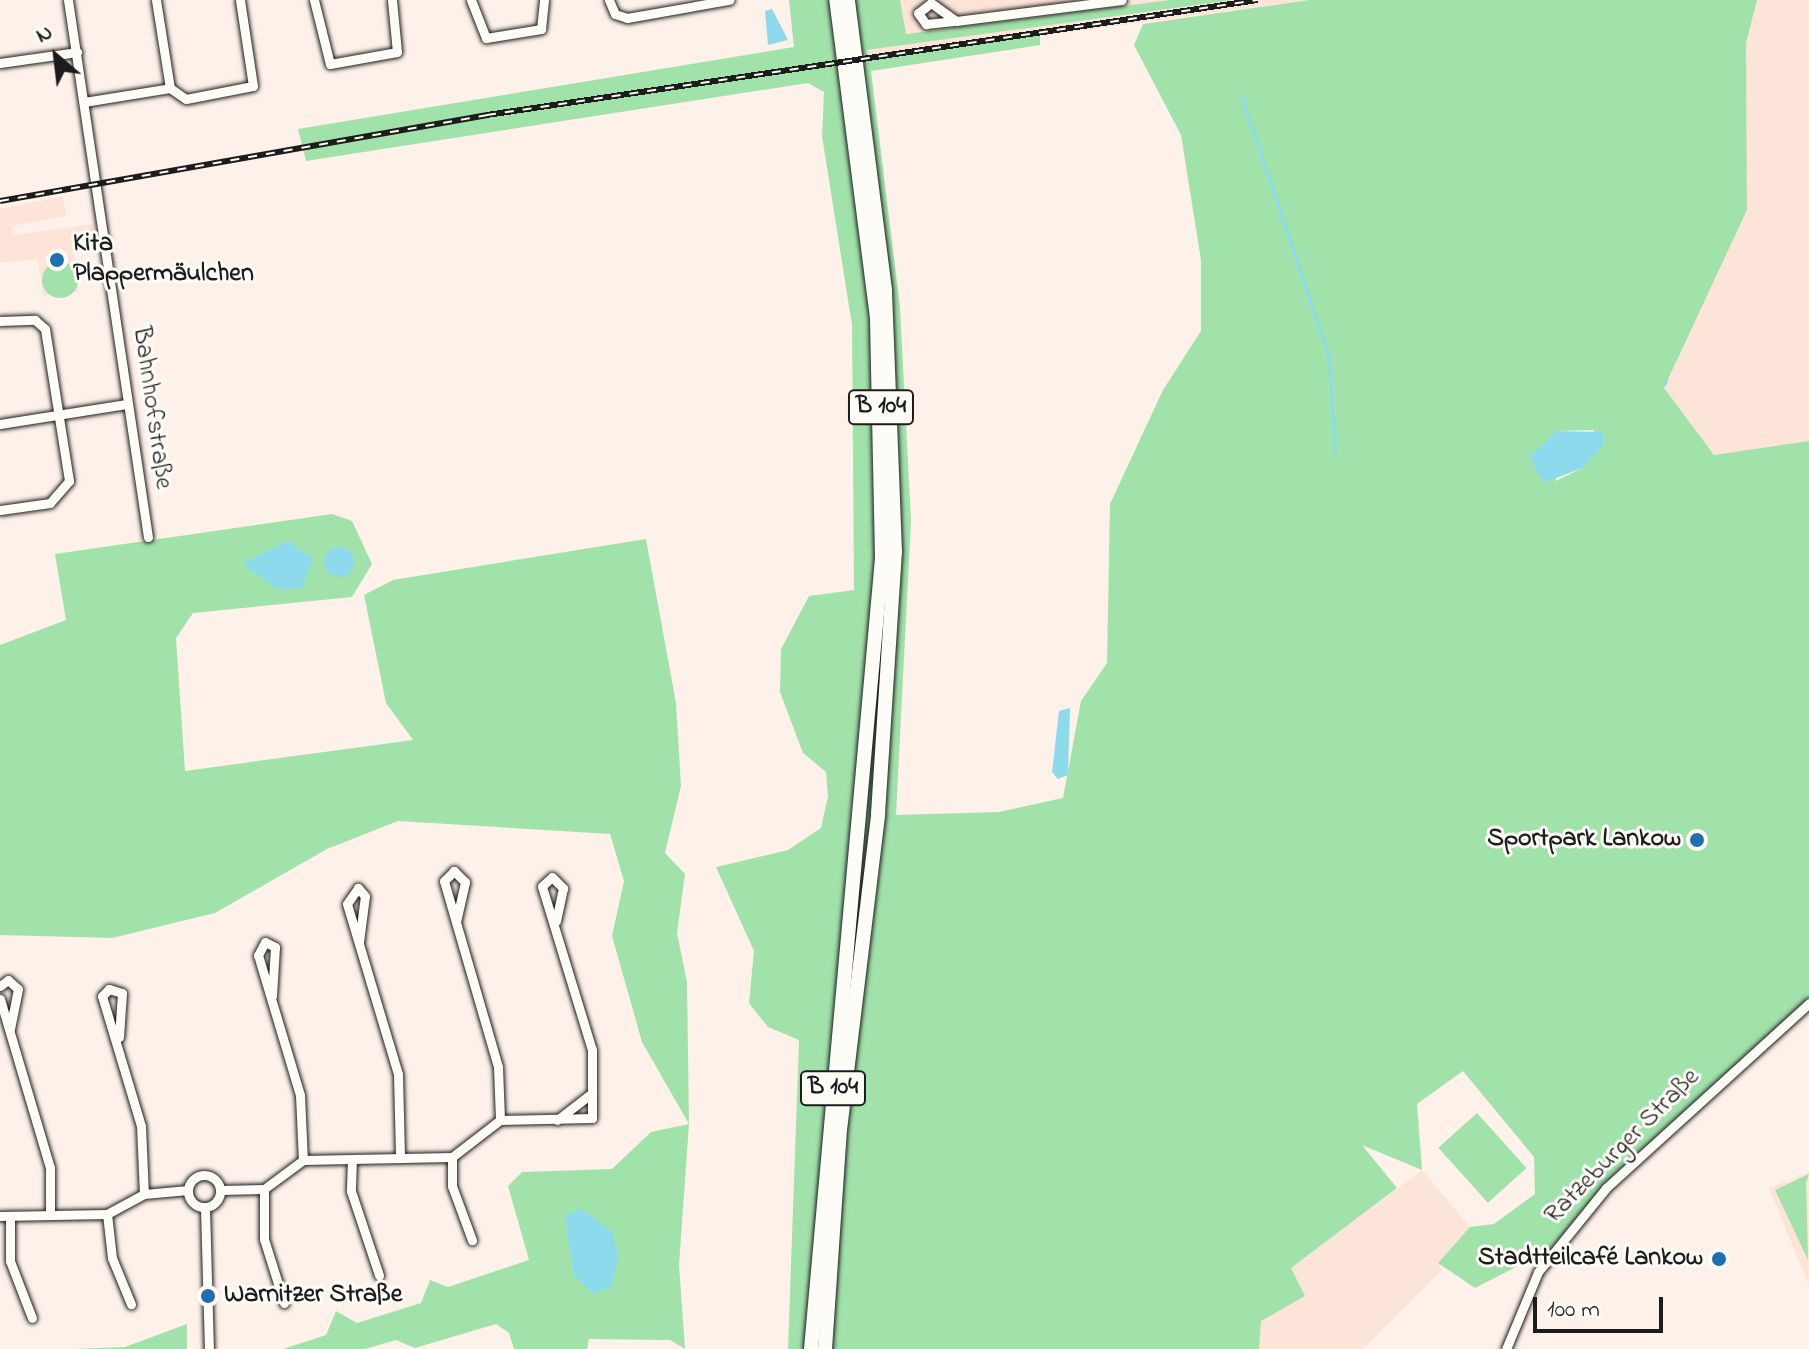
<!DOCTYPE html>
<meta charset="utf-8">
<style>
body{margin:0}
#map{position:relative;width:1809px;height:1349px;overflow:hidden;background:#fdf1e9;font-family:"Indie Flower",sans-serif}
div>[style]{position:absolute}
.built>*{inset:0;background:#fce4d8}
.green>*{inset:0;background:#a1e2ab;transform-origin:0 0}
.round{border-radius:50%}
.water>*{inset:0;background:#8ddaed}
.stream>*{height:3px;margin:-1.5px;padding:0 1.5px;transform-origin:1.5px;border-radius:1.5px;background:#8ddaed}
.roads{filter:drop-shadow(0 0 2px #1c1c1c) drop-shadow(0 0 2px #1c1c1c)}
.minor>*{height:9px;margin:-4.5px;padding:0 4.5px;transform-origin:4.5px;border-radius:4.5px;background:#fdfcf7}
.minor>.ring{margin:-4.5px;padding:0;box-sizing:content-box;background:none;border:9px solid #fdfcf7;border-radius:50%}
.highway>*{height:14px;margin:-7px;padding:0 7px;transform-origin:7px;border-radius:7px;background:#fdfcf7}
.rail>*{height:6px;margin-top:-3px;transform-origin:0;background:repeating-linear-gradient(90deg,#fdfcf7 0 9px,#1c1c1c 0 18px);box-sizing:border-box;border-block:2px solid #1c1c1c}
.dots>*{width:22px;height:22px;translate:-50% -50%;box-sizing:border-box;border:4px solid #fdfcf7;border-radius:50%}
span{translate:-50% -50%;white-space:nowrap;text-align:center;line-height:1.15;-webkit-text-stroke:6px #fdfcf7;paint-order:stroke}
.shield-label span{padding:2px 6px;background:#fdfcf7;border:2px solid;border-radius:6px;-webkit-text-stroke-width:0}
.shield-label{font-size:24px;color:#1c1c1c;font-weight:700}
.poi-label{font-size:26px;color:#1c1c1c;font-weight:700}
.left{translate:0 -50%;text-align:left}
.right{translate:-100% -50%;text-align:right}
.street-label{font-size:26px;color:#1c1c1c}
.north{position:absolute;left:16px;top:16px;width:80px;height:80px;-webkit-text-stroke:6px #fdfcf7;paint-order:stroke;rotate:332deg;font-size:22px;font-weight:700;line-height:32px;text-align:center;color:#1c1c1c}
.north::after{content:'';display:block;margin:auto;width:28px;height:36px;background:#1c1c1c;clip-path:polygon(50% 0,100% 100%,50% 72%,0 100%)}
.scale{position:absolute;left:1533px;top:1297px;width:130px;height:36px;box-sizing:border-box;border:4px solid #1c1c1c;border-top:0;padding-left:10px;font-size:24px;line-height:28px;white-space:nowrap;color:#1c1c1c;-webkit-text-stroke:6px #fdfcf7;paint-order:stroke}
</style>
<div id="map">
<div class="built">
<div style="clip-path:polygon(900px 0,1170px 0,905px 34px)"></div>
<div style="clip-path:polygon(1233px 0,1309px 0,869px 59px,867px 50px)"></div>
<div style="clip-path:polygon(1757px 0,1809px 0,1809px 441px,1714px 455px,1664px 388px,1747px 210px,1746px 43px)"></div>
<div style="clip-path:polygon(63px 196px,66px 216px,12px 226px,14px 235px,93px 224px,96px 243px,73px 247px,79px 292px,43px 296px,38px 259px,0 263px,0 209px)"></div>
<div style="clip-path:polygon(1422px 1170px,1470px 1227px,1438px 1263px,1442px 1270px,1363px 1349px,1259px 1349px,1261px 1321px,1291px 1268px)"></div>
<div style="clip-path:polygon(1809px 1172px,1809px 1286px,1769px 1188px)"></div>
</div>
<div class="green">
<div style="clip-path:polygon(evenodd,789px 0,900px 0,906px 34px,1170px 0,1233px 0,867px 50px,869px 59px,1040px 35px,1040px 45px,871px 71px,900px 307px,911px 521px,896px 815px,999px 812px,1063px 798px,1081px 701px,1107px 663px,1110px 504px,1163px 390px,1201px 331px,1201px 260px,1181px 135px,1134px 45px,1143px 24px,1309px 0,1757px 0,1746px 43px,1747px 210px,1664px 388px,1714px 455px,1809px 441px,1809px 1003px,1606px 1188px,1555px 1247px,1475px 1288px,1438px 1263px,1470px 1227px,1494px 1224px,1535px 1194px,1534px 1157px,1463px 1071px,1417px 1104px,1422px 1170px,1362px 1145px,1397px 1188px,1291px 1268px,1305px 1296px,1261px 1321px,1259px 1349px,788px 1349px,799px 1040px,768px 1027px,749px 1003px,754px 951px,716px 867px,788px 850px,821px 828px,828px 796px,826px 772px,803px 753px,780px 692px,781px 649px,809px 596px,854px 590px,852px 325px,822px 136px,824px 92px,808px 83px,306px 161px,298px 129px,794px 47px,789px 0,1594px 430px,1582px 468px,1556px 481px,1557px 431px,1594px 430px)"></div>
<div class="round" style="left:42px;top:262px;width:36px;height:36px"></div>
<div style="clip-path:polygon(332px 514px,352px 521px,372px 564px,352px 597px,193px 613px,176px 638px,185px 771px,413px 740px,386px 703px,364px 595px,393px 580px,646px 539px,676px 703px,681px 786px,665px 853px,685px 874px,677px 933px,687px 982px,689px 1124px,679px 1265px,685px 1349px,670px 1340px,589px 1339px,587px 1349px,514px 1349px,509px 1333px,496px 1324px,415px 1348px,396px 1340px,365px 1349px,283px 1349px,326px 1335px,336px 1311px,357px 1323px,421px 1303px,430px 1280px,448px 1287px,529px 1260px,508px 1186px,522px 1172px,612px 1169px,651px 1132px,689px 1124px,642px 1042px,612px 936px,624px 881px,610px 834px,398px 821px,327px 849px,215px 913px,112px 938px,0 935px,0 645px,66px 620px,55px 554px)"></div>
<div style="left:1477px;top:1113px;width:74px;height:52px;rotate:48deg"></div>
<div style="clip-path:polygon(1809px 1174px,1806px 1183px,1808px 1260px,1775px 1190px)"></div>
<div style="clip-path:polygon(187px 1324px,187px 1349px,73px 1349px,125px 1347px)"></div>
</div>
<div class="water">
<div style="clip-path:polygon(772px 9px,788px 40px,768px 45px,765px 11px)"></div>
<div style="clip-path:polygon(1557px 431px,1603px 432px,1604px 445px,1582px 468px,1544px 483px,1529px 457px)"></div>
<div style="clip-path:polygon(287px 541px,313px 559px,302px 588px,278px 589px,242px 564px)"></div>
<div class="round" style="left:324px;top:547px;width:30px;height:30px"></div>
<div style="clip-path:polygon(1070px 708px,1068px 775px,1058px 779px,1052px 772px,1059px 711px)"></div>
<div style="clip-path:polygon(580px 1208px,612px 1232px,619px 1258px,611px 1287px,593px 1294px,574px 1276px,565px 1217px)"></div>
</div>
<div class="stream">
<div style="left:1241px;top:96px;width:276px;rotate:71.4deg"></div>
<div style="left:1329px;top:358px;width:95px;rotate:86.4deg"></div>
<div style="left:1665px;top:383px;width:2px;rotate:-63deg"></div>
</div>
<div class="roads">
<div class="minor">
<div style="left:68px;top:0;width:543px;rotate:81.53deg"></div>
<div style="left:156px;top:0;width:89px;rotate:81deg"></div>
<div style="left:170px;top:88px;width:19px;rotate:35deg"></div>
<div style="left:186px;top:99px;width:68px;rotate:-11deg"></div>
<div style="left:253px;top:86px;width:87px;rotate:-98.6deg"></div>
<div style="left:314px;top:0;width:66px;rotate:76deg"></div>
<div style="left:330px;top:64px;width:68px;rotate:-10.2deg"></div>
<div style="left:397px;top:52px;width:52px;rotate:-95.5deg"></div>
<div style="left:471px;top:0;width:41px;rotate:68.5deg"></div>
<div style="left:486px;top:38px;width:56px;rotate:-9.3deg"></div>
<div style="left:541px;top:29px;width:29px;rotate:-84deg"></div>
<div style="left:609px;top:0;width:15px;rotate:67deg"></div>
<div style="left:615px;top:14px;width:13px;rotate:18deg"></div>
<div style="left:627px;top:18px;width:104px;rotate:-10deg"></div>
<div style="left:956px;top:21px;width:31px;rotate:-144deg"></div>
<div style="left:931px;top:3px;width:16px;rotate:142deg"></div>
<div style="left:918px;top:13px;width:14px;rotate:54deg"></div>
<div style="left:926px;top:24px;width:30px;rotate:-6deg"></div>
<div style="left:956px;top:21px;width:167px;rotate:-7.2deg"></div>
<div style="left:0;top:63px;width:78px;rotate:-8.1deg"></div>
<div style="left:84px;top:102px;width:87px;rotate:-9.2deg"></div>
<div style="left:0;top:321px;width:35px;rotate:-2deg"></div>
<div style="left:35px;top:320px;width:13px;rotate:42deg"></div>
<div style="left:45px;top:329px;width:154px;rotate:81deg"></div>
<div style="left:69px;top:481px;width:29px;rotate:131deg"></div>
<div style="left:50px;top:503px;width:50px;rotate:172deg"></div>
<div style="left:0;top:424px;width:128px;rotate:-9deg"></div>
<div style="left:456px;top:922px;width:41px;rotate:-77.3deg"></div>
<div style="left:465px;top:882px;width:16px;rotate:-135deg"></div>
<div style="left:454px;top:871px;width:14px;rotate:135deg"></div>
<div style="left:444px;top:881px;width:194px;rotate:73.8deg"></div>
<div style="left:498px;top:1067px;width:53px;rotate:87.8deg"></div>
<div style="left:359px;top:942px;width:46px;rotate:-82.6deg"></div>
<div style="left:365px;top:896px;width:11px;rotate:-131deg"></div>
<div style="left:358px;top:888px;width:19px;rotate:125deg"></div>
<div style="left:347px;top:904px;width:177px;rotate:73.3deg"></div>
<div style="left:398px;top:1074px;width:84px;rotate:88.6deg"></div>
<div style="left:0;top:986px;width:10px;rotate:-37deg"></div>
<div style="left:8px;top:980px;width:13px;rotate:42deg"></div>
<div style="left:18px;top:989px;width:41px;rotate:101.3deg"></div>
<div style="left:272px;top:996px;width:49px;rotate:-86.5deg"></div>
<div style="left:275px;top:947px;width:11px;rotate:-153deg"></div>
<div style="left:265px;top:942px;width:15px;rotate:118deg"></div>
<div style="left:258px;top:955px;width:146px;rotate:73.3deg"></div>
<div style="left:300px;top:1095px;width:65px;rotate:87.4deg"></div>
<div style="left:0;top:999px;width:176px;rotate:73.5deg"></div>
<div style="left:50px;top:1168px;width:47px;rotate:90deg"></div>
<div style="left:119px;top:1037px;width:44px;rotate:-86.1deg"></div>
<div style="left:122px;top:993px;width:14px;rotate:-163deg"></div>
<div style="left:109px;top:989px;width:10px;rotate:135deg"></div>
<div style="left:102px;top:996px;width:136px;rotate:73.3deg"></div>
<div style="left:141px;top:1126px;width:68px;rotate:87.5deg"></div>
<div style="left:557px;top:1120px;width:44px;rotate:-37.6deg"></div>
<div style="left:452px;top:1157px;width:29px;rotate:90deg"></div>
<div style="left:452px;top:1186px;width:58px;rotate:69.7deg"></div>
<div style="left:352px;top:1159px;width:32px;rotate:92deg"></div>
<div style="left:351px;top:1191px;width:89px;rotate:71.6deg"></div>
<div class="ring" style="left:188px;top:1175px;width:23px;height:23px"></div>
<div style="left:264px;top:1189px;width:50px;rotate:90deg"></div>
<div style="left:264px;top:1239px;width:67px;rotate:72.6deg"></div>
<div style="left:221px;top:1190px;width:43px;rotate:-1.3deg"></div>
<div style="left:264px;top:1189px;width:49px;rotate:-36.6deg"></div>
<div style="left:303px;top:1160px;width:149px;rotate:-1.2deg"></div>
<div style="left:452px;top:1157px;width:61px;rotate:-37.6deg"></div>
<div style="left:500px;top:1120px;width:92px;rotate:-1.2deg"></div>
<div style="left:592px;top:1118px;width:68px;rotate:-90deg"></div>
<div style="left:592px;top:1050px;width:171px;rotate:-107deg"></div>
<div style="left:542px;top:886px;width:13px;rotate:-42deg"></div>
<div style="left:552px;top:877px;width:16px;rotate:45deg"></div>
<div style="left:563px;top:888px;width:34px;rotate:102deg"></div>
<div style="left:205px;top:1208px;width:141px;rotate:88.4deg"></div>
<div style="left:107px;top:1214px;width:44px;rotate:83.5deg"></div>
<div style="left:112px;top:1258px;width:50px;rotate:67.6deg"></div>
<div style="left:0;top:1216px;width:107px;rotate:-1.1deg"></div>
<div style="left:107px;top:1214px;width:42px;rotate:-28.4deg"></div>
<div style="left:144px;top:1194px;width:44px;rotate:-5.2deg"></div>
<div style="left:10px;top:1216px;width:45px;rotate:90deg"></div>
<div style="left:10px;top:1261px;width:61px;rotate:68.9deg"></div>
<div style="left:1506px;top:1349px;width:83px;rotate:-67.4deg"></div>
<div style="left:1538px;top:1272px;width:108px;rotate:-51deg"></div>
<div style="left:1606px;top:1188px;width:275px;rotate:-42.3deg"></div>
</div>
<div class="highway">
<div style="left:811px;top:1349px;width:794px;rotate:-84.87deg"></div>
<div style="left:882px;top:558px;width:240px;rotate:-91.2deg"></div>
<div style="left:877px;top:318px;width:321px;rotate:-97.3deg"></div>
<div style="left:825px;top:1349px;width:220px;rotate:-86.1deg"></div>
<div style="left:840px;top:1130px;width:318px;rotate:-83.1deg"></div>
<div style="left:878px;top:814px;width:263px;rotate:-86.3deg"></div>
<div style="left:895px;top:552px;width:262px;rotate:-92.2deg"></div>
<div style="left:885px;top:290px;width:292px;rotate:-97.3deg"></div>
</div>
</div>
<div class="rail">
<div style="left:0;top:201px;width:495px;rotate:-10deg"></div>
<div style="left:487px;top:115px;width:779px;rotate:-8.49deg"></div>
</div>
<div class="dots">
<div style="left:57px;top:260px;background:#1f6fb2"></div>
<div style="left:1697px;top:840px;background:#1f6fb2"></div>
<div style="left:1719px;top:1259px;background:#1f6fb2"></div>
<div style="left:208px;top:1296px;background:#1f6fb2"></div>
</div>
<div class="shield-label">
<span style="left:881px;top:407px">B 104</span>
<span style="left:833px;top:1088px">B 104</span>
</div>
<div class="poi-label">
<span class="left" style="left:73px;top:260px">Kita<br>Plappermäulchen</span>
<span class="right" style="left:1681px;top:840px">Sportpark Lankow</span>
<span class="right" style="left:1703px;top:1259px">Stadtteilcafé Lankow</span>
<span class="left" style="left:224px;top:1296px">Warnitzer Straße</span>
</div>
<div class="street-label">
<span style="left:151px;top:408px;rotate:82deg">Bahnhofstraße</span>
<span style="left:1623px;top:1147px;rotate:-45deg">Ratzeburger Straße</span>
</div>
<div class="north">N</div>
<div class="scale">100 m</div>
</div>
